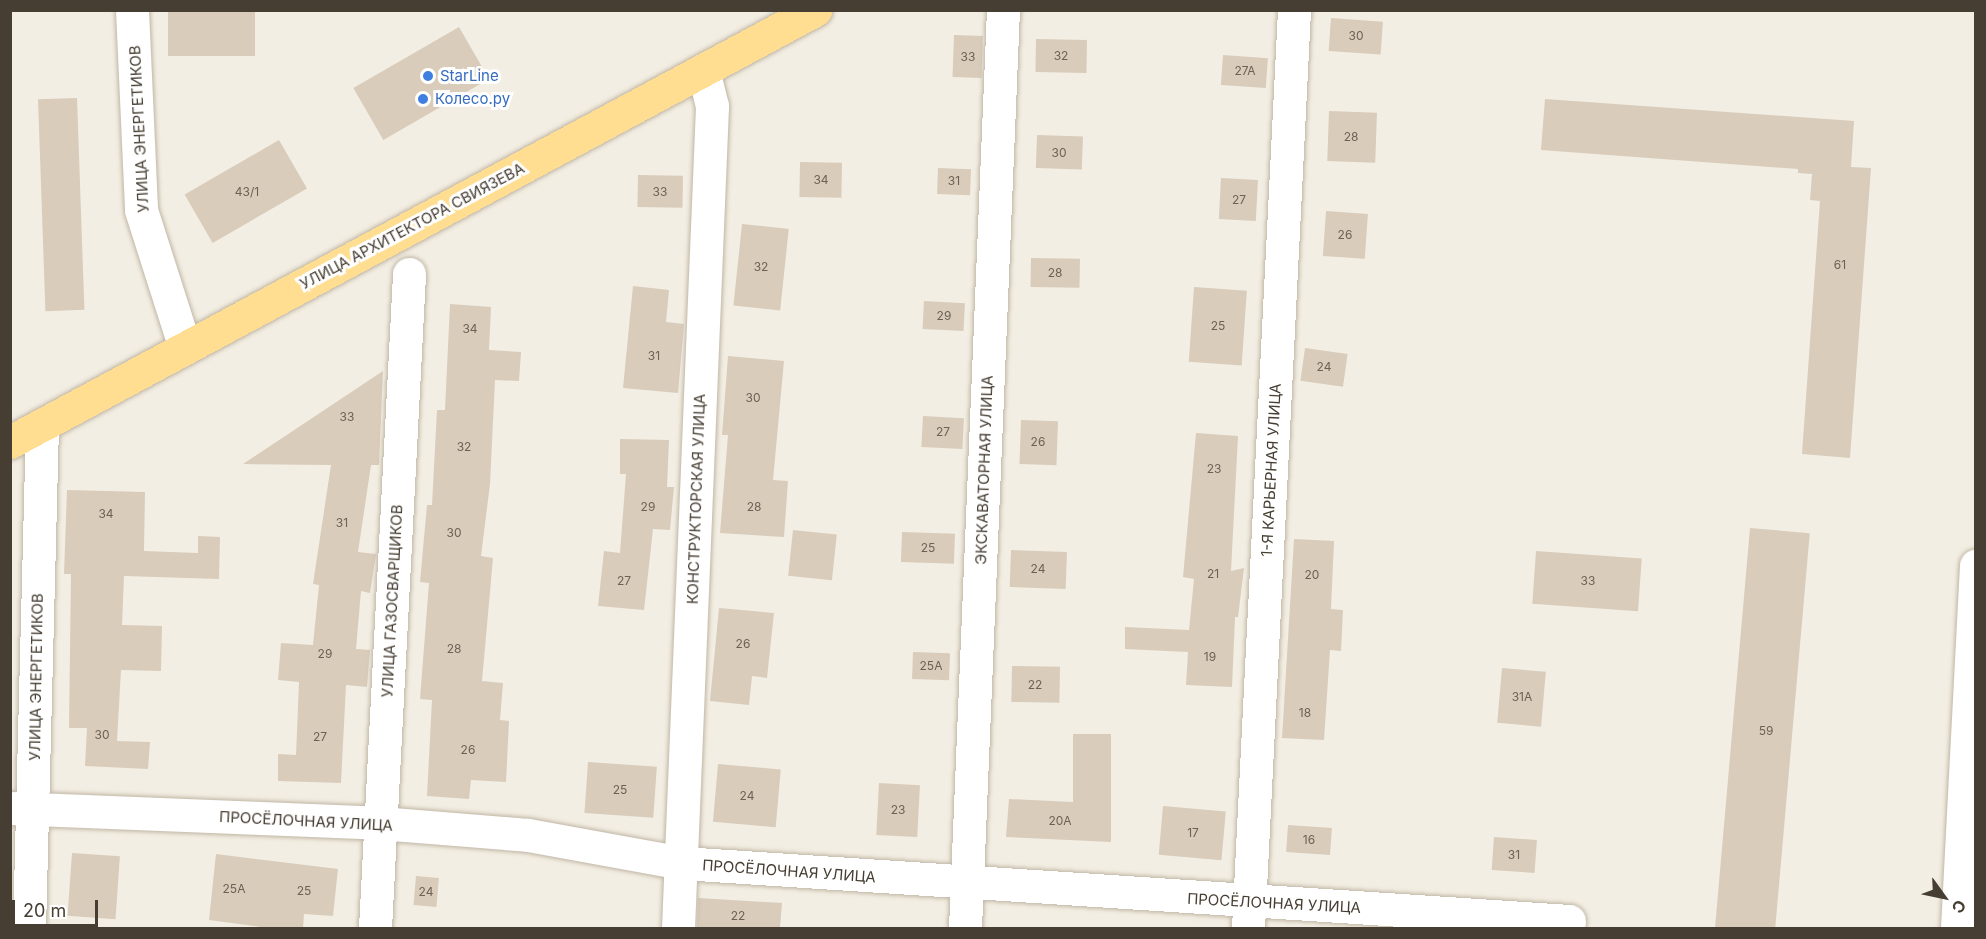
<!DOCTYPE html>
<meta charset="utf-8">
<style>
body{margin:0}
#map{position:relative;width:1986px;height:939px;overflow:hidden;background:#f3eee3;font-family:Inter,sans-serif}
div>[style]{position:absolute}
.building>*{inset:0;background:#d9ccbb;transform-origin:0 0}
.roads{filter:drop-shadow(0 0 2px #c0b6a5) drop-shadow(0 0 2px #c0b6a5)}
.minor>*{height:33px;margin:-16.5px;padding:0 16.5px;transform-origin:16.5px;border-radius:16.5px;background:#fff}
.major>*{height:33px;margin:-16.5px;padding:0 16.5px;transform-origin:16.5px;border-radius:16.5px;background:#ffdd91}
.dots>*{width:16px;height:16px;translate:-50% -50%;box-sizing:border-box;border:3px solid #fff;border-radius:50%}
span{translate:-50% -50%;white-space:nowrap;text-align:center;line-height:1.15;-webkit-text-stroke:6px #fff;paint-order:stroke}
.number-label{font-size:12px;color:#6b6255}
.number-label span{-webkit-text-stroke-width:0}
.shop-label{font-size:15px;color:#366cbe}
.left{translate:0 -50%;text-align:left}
.street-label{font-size:15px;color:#463e33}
.frame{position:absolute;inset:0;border:12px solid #463e33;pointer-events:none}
.north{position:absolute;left:1914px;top:867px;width:60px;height:60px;-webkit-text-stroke:4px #fff;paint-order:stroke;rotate:123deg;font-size:16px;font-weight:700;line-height:24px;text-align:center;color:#463e33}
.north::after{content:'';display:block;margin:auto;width:21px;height:27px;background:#463e33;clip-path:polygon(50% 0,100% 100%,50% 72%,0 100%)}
.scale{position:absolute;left:12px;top:900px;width:86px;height:27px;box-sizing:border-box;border:3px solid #463e33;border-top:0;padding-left:8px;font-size:18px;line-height:21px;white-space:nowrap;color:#463e33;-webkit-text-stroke:4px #fff;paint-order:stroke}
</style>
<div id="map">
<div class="building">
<div style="left:168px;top:10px;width:87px;height:46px"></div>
<div style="left:1331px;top:18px;width:52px;height:33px;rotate:4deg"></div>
<div style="left:459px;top:27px;width:60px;height:122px;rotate:60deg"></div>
<div style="left:954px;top:35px;width:29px;height:42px;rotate:2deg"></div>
<div style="left:1036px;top:39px;width:51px;height:33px;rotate:1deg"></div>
<div style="left:1223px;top:55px;width:45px;height:30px;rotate:4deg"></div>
<div style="left:77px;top:98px;width:212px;height:39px;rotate:88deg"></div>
<div style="clip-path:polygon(1545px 99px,1854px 121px,1851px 167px,1871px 168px,1850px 458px,1802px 454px,1820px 201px,1810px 200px,1812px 174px,1798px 173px,1798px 169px,1541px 150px)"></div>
<div style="left:1329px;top:111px;width:48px;height:50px;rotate:2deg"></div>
<div style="left:1037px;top:135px;width:46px;height:33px;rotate:2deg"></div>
<div style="left:279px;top:140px;width:56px;height:109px;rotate:60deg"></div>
<div style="left:800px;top:162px;width:42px;height:35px;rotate:1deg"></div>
<div style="left:938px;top:168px;width:33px;height:26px;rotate:2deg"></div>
<div style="left:638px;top:175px;width:45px;height:32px;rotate:1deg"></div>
<div style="left:1221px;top:178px;width:37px;height:41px;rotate:3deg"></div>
<div style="left:1326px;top:211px;width:42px;height:45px;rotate:4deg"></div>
<div style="left:742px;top:224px;width:47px;height:82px;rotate:6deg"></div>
<div style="left:1031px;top:258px;width:49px;height:29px;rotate:1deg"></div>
<div style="clip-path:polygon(633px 286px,669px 290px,666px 322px,684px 324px,678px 393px,623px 388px)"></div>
<div style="left:1194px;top:287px;width:53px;height:75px;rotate:4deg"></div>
<div style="left:924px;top:301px;width:41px;height:28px;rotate:3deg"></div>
<div style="clip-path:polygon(450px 304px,491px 307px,489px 350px,521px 352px,519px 381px,495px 380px,490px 484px,481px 556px,493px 558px,482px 681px,503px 683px,500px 720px,509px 721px,506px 782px,471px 780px,469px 799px,427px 796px,432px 700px,420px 699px,429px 583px,420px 582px,427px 505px,432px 505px,437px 410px,445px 410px)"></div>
<div style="left:1305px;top:348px;width:43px;height:33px;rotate:8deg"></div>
<div style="clip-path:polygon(728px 356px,784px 361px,773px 480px,788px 481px,784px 537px,720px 533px,728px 435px,722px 435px)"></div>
<div style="clip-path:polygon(383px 371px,379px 465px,371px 465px,358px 552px,376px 554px,370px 593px,361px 591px,356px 649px,370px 650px,367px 687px,346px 685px,341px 783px,278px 781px,278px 754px,296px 755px,299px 682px,278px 680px,281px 643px,313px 645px,319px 585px,313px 584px,331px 465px,243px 464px)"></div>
<div style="left:923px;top:416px;width:41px;height:31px;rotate:3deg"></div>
<div style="left:1021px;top:420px;width:37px;height:44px;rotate:2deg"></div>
<div style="clip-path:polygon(1196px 433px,1238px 436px,1231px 571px,1244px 568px,1238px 617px,1235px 617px,1232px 687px,1186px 685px,1188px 652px,1125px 649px,1125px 627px,1189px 630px,1194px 579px,1183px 577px)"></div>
<div style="clip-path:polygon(620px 439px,669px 440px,667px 487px,674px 487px,670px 530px,653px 529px,644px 610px,598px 606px,604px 551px,620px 553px,626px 474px,620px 474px)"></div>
<div style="clip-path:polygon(67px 490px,145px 492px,144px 551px,198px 553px,198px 536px,220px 537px,219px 579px,124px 576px,122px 625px,162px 626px,161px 671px,121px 670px,117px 741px,150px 742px,148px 769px,85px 766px,87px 728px,69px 728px,71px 574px,64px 574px)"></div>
<div style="left:1750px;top:528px;width:60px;height:401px;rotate:5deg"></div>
<div style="left:793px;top:530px;width:44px;height:46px;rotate:6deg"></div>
<div style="left:902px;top:532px;width:53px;height:30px;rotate:2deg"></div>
<div style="clip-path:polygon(1294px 539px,1334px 541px,1331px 609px,1343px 610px,1341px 651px,1330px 650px,1324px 740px,1282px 738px)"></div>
<div style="left:1011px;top:550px;width:56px;height:37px;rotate:2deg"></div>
<div style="left:1536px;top:551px;width:106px;height:53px;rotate:4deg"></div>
<div style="clip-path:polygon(719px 608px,774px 613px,767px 678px,752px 676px,749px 705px,710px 701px)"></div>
<div style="left:913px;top:652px;width:37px;height:27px;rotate:2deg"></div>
<div style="left:1012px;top:666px;width:48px;height:36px;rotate:1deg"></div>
<div style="left:1502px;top:668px;width:44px;height:55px;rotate:5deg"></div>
<div style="clip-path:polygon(1073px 734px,1111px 734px,1111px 842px,1006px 837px,1009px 799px,1073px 802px)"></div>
<div style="left:588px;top:762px;width:69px;height:51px;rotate:4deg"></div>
<div style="left:718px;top:764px;width:63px;height:58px;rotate:5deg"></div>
<div style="left:879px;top:783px;width:41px;height:52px;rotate:3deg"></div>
<div style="left:1163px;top:806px;width:63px;height:49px;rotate:5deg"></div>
<div style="left:1288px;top:825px;width:44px;height:27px;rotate:4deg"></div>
<div style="left:1494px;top:837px;width:43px;height:33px;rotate:4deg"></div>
<div style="left:72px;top:853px;width:48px;height:63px;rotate:4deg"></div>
<div style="clip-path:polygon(216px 854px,338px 869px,333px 916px,304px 914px,303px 928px,268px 928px,209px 920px)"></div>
<div style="left:416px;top:876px;width:23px;height:29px;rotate:5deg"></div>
<div style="clip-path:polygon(698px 898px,782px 903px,780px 928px,697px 928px)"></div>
</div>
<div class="roads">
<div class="minor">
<div style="left:132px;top:10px;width:200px;rotate:87.4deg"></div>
<div style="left:141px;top:210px;width:145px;rotate:72.3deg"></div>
<div style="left:10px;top:808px;width:370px;rotate:2.3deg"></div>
<div style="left:380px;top:823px;width:148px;rotate:4.6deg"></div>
<div style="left:528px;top:835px;width:157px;rotate:10.3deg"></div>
<div style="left:682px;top:863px;width:889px;rotate:3.74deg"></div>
<div style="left:29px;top:928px;width:503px;rotate:-88.52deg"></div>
<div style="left:375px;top:928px;width:655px;rotate:-87.02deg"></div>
<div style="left:678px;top:928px;width:823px;rotate:-87.63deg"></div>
<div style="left:712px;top:106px;width:37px;rotate:-104deg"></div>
<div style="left:965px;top:928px;width:919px;rotate:-87.63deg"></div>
<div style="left:1248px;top:928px;width:919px;rotate:-87.13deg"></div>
<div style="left:1957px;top:928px;width:363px;rotate:-87deg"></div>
</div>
<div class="major">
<div style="left:10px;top:442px;width:914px;rotate:-28.22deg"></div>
</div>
</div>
<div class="dots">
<div style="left:428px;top:76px;background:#3f7fe0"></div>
<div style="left:423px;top:99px;background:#3f7fe0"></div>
</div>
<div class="number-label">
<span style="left:1356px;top:36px">30</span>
<span style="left:1061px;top:56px">32</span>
<span style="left:968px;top:57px">33</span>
<span style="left:1245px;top:71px">27А</span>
<span style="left:1351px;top:137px">28</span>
<span style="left:1059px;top:153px">30</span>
<span style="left:821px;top:180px">34</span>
<span style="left:954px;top:181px">31</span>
<span style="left:247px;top:192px">43/1</span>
<span style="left:660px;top:192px">33</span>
<span style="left:1239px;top:200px">27</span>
<span style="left:1345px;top:235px">26</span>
<span style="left:1840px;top:265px">61</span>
<span style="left:761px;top:267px">32</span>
<span style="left:1055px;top:273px">28</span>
<span style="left:944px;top:316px">29</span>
<span style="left:1218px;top:326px">25</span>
<span style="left:470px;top:329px">34</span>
<span style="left:654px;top:356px">31</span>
<span style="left:1324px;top:367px">24</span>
<span style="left:753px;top:398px">30</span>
<span style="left:347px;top:417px">33</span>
<span style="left:943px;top:432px">27</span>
<span style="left:1038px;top:442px">26</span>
<span style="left:464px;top:447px">32</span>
<span style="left:1214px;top:469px">23</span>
<span style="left:648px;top:507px">29</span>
<span style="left:754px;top:507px">28</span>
<span style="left:106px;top:514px">34</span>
<span style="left:342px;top:523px">31</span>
<span style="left:454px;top:533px">30</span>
<span style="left:928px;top:548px">25</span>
<span style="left:1038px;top:569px">24</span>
<span style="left:1213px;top:574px">21</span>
<span style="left:1312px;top:575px">20</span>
<span style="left:624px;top:581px">27</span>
<span style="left:1588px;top:581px">33</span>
<span style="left:743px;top:644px">26</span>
<span style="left:454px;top:649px">28</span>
<span style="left:325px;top:654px">29</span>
<span style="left:1210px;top:657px">19</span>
<span style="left:931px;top:666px">25А</span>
<span style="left:1035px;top:685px">22</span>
<span style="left:1522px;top:697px">31А</span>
<span style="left:1305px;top:713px">18</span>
<span style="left:1766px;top:731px">59</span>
<span style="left:102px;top:735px">30</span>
<span style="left:320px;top:737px">27</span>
<span style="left:468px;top:750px">26</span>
<span style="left:620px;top:790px">25</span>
<span style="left:747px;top:796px">24</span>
<span style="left:898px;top:810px">23</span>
<span style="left:1060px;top:821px">20А</span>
<span style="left:1193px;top:833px">17</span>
<span style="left:1309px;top:840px">16</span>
<span style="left:1514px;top:855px">31</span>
<span style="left:234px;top:889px">25А</span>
<span style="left:304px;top:891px">25</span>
<span style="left:426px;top:892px">24</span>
<span style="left:738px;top:916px">22</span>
</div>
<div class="shop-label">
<span class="left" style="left:440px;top:76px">StarLine</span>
<span class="left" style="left:435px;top:99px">Колесо.ру</span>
</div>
<div class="street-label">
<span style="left:139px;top:129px;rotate:-93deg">УЛИЦА ЭНЕРГЕТИКОВ</span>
<span style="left:412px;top:226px;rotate:-28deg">УЛИЦА АРХИТЕКТОРА СВИЯЗЕВА</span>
<span style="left:984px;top:470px;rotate:-88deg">ЭКСКАВАТОРНАЯ УЛИЦА</span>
<span style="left:1271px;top:470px;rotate:-87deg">1-Я КАРЬЕРНАЯ УЛИЦА</span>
<span style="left:696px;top:499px;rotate:-88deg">КОНСТРУКТОРСКАЯ УЛИЦА</span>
<span style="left:392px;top:601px;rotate:-87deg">УЛИЦА ГАЗОСВАРЩИКОВ</span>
<span style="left:36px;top:677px;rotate:-89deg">УЛИЦА ЭНЕРГЕТИКОВ</span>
<span style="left:306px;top:821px;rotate:3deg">ПРОСЁЛОЧНАЯ УЛИЦА</span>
<span style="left:789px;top:871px;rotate:4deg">ПРОСЁЛОЧНАЯ УЛИЦА</span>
<span style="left:1274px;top:903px;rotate:3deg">ПРОСЁЛОЧНАЯ УЛИЦА</span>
</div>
<div class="frame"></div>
<div class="north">С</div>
<div class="scale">20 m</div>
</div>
